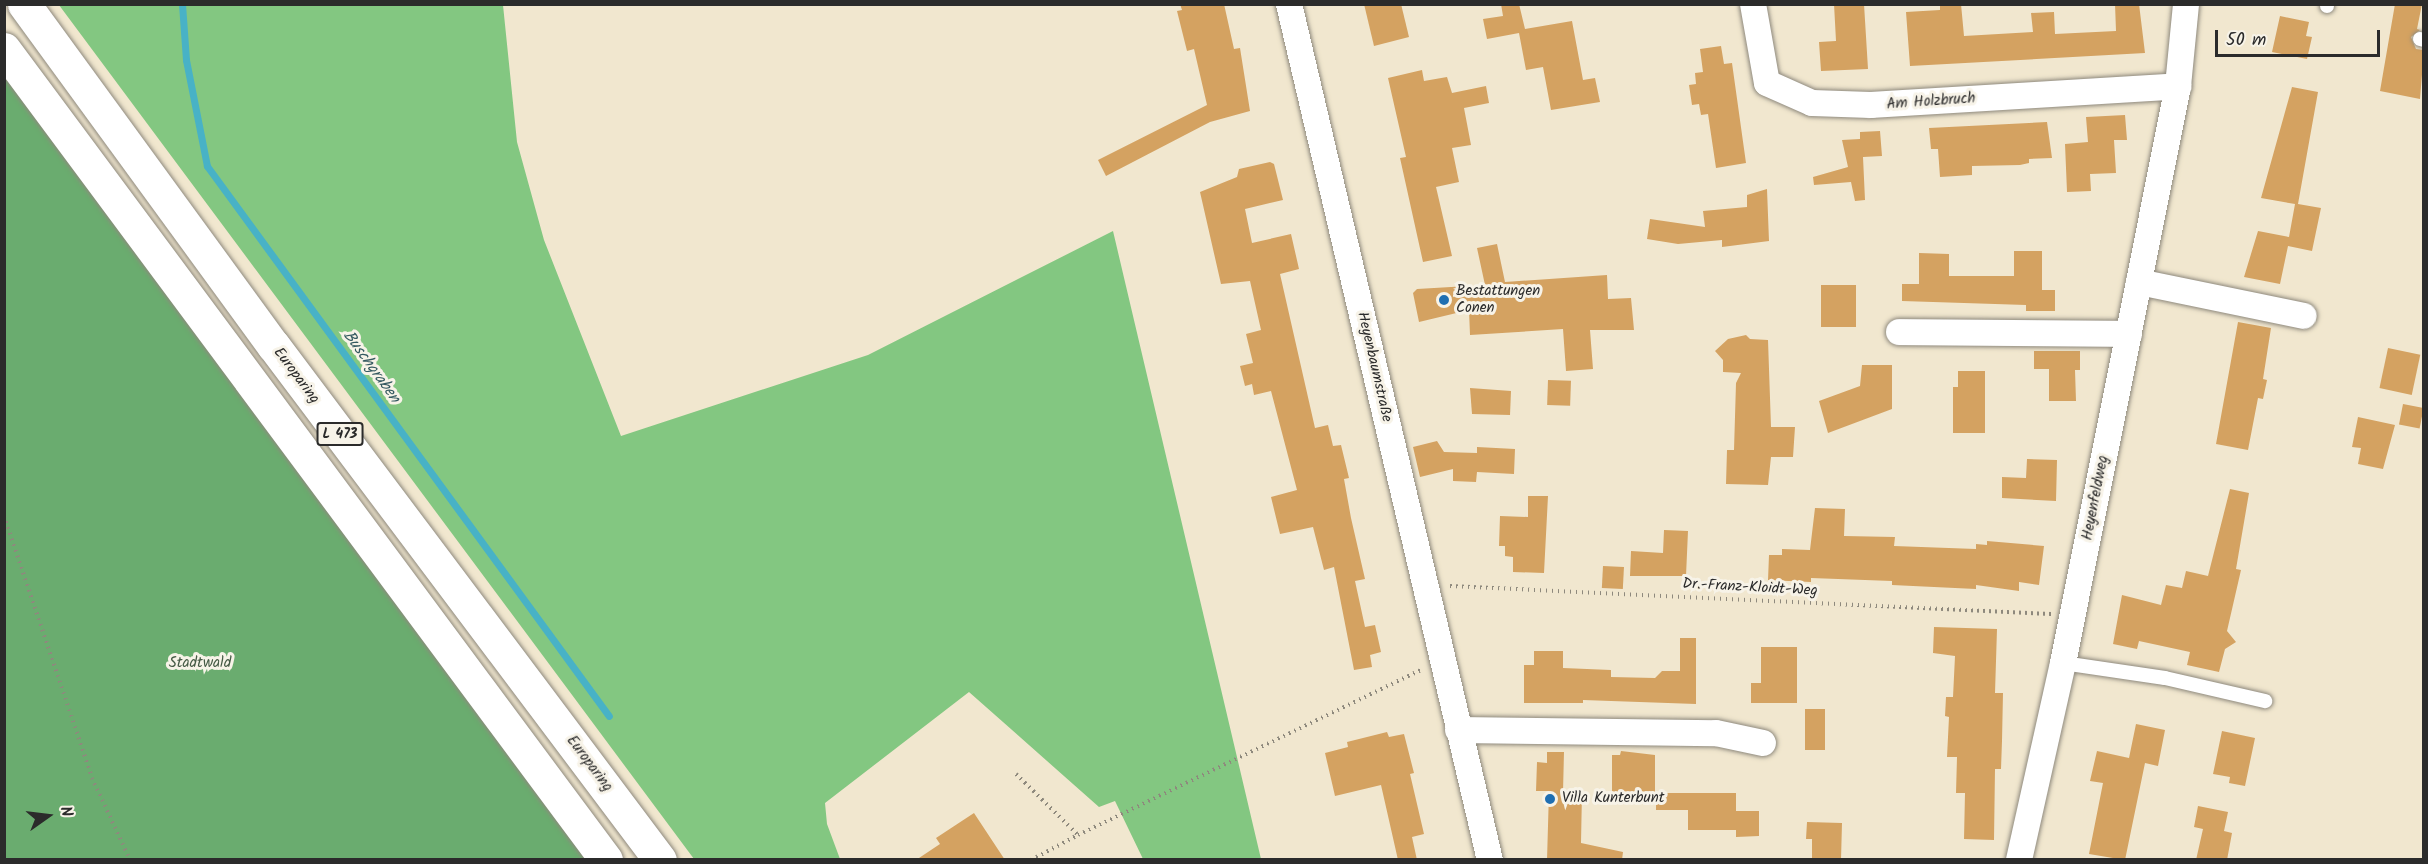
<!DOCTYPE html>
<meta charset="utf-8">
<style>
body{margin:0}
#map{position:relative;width:2428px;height:864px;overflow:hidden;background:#f1e7cf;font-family:Kalam,sans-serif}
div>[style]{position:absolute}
.green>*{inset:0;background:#83c781}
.forest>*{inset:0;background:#6aac6f}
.stream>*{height:7px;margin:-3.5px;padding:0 3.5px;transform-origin:3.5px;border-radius:3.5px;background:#48b2c6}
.building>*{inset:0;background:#d4a261;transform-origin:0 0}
.path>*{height:4px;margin-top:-2px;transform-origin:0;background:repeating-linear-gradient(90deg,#8e897d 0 1.5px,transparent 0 6px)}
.roads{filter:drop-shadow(0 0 2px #8e897d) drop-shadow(0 0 2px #8e897d)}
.service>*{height:14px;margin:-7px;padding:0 7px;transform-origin:7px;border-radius:7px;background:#fff}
.minor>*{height:26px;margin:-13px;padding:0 13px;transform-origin:13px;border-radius:13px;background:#fff}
.primary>*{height:33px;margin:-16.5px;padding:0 16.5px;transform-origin:16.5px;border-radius:16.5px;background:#fff}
.dots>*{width:16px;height:16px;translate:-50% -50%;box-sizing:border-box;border:3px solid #f7f3e8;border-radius:50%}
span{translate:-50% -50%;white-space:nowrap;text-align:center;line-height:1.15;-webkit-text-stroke:6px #f7f3e8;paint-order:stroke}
.shield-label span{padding:2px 4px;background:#f7f3e8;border:2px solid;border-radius:4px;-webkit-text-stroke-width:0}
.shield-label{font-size:14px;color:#2b2b2b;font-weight:700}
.street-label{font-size:15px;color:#2b2b2b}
.poi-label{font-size:15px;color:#2b2b2b}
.left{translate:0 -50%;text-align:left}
.park-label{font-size:15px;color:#455a45}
.water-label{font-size:16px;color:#355a61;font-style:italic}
.frame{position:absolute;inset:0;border:6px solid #2b2b2b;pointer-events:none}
.north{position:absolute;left:18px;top:786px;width:60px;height:60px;-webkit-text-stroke:4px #f7f3e8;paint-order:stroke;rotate:76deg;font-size:16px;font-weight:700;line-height:24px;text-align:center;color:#2b2b2b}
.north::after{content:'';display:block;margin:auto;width:21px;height:27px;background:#2b2b2b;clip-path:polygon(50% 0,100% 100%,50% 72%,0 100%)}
.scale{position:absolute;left:2215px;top:30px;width:165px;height:27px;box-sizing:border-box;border:3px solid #2b2b2b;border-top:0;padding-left:8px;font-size:18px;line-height:21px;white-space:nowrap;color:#2b2b2b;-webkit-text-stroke:4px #f7f3e8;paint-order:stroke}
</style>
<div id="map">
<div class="green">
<div style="clip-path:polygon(59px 5px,503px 5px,517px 142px,544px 240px,621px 436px,868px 355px,1113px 231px,1261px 859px,1143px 859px,1115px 801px,1099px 807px,969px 692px,825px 803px,827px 824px,840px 859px,694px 859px)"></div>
</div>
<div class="forest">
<div style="clip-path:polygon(5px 70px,586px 859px,5px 859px)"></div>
</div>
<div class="stream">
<div style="left:182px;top:4px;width:56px;rotate:85.9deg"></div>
<div style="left:186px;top:60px;width:108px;rotate:78.8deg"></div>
<div style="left:207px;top:166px;width:681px;rotate:53.84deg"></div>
</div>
<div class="building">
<div style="clip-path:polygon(1180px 4px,1224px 4px,1234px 49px,1240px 48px,1250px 111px,1210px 122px,1106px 176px,1098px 160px,1207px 105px,1194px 49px,1187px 51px,1177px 11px,1182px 10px)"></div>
<div style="clip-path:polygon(1364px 4px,1401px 4px,1409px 37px,1374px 46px)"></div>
<div style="clip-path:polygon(1501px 4px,1519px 4px,1525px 29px,1572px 21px,1583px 80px,1595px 78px,1600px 102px,1551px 110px,1543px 67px,1526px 70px,1519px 33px,1487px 39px,1483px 19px,1503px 16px)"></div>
<div style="clip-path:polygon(1834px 4px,1864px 4px,1868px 69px,1821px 71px,1819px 42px,1836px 41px)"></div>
<div style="clip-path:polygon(1940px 4px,1961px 4px,1964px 36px,2033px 32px,2031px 13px,2054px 12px,2055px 34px,2116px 31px,2115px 4px,2139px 4px,2145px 53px,1910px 66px,1906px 12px,1940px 10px)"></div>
<div style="clip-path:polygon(2395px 4px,2422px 4px,2417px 29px,2420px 30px,2411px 37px,2416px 49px,2424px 50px,2420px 99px,2380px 91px)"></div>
<div style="clip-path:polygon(2280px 16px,2309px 22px,2306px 36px,2312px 37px,2307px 59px,2272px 52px)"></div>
<div style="clip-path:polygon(1721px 46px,1724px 64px,1732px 63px,1746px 163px,1716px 168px,1708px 114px,1701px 115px,1699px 104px,1692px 105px,1689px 85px,1696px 84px,1695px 73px,1703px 72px,1700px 49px)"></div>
<div style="clip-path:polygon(1422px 70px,1424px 81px,1447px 77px,1452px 93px,1486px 86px,1489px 103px,1464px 108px,1471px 145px,1452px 148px,1459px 182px,1436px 187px,1452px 256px,1423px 262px,1400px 158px,1406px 157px,1388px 78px)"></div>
<div style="clip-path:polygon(2292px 87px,2318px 92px,2298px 204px,2321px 208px,2312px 251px,2288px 246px,2280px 284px,2244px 277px,2258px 231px,2289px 237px,2295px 204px,2261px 198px)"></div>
<div style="clip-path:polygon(2125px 115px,2127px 140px,2114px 140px,2116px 173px,2090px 174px,2091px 191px,2067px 192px,2065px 144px,2088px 142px,2086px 117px)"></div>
<div style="clip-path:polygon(2047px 122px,2052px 158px,2029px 159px,2029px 163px,2020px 165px,1972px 166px,1972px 175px,1940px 177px,1938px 149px,1931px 149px,1929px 128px)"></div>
<div style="clip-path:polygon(1880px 131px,1882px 156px,1863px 157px,1865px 200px,1855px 201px,1851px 182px,1814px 185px,1813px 177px,1848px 167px,1842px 140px,1860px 139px,1860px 132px)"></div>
<div style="clip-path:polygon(1270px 162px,1274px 164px,1283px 200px,1245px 209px,1252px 243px,1291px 234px,1299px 269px,1280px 274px,1315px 428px,1328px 425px,1333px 446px,1341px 445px,1349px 478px,1344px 479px,1351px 518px,1365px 579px,1355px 581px,1365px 627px,1375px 625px,1381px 652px,1370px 655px,1372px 667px,1354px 670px,1334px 567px,1324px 570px,1313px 527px,1280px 534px,1271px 497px,1297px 490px,1271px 391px,1254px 395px,1252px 384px,1245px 386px,1240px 366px,1253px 363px,1246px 334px,1261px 330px,1250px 281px,1221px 284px,1200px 192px,1237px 177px,1239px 169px)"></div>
<div style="clip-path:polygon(1767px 189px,1769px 241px,1722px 247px,1722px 240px,1678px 244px,1647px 239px,1650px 219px,1705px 227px,1703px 211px,1747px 207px,1747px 195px)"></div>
<div style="clip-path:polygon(1497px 244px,1505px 282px,1607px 275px,1608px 299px,1631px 298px,1634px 330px,1590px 330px,1593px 369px,1566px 371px,1563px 329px,1470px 335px,1469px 310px,1419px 322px,1413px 293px,1417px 289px,1485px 285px,1477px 248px)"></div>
<div style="clip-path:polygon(2014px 251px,2042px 251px,2042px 290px,2055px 290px,2055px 311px,2026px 311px,2026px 305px,1902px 301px,1902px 284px,1919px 284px,1919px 253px,1949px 254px,1949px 276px,2014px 276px)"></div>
<div style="left:1821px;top:285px;width:35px;height:42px"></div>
<div style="clip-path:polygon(2238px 322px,2271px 328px,2263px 379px,2267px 380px,2263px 399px,2258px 398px,2248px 450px,2216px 444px)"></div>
<div style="clip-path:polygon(1746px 335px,1750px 339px,1768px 340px,1771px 427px,1795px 427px,1793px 457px,1771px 457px,1768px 485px,1726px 484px,1727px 450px,1734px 450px,1736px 383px,1741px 373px,1723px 372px,1723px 360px,1715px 351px,1728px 339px)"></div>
<div style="left:2388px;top:348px;width:33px;height:41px;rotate:12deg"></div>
<div style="clip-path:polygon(2034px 351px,2080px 351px,2080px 370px,2075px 370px,2076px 401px,2049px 401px,2049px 369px,2034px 369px)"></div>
<div style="clip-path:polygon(1862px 365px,1892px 365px,1892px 409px,1828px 433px,1819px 401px,1860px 386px)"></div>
<div style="clip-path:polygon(1958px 371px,1985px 371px,1985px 433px,1953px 433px,1953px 387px,1958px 387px)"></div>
<div style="left:1548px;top:380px;width:23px;height:25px;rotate:2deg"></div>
<div style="clip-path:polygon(1470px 388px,1511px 391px,1510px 415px,1472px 414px)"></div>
<div style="left:2403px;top:404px;width:21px;height:21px;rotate:11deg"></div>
<div style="clip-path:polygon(2358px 417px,2395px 425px,2383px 469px,2358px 464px,2361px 448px,2352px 447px)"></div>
<div style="clip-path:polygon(1437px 441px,1444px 452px,1477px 453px,1477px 447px,1515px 449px,1514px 474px,1477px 472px,1476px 482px,1453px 481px,1453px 469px,1420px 477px,1413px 447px)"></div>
<div style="clip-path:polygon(2027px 459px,2057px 460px,2056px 501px,2002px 498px,2002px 477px,2026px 478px)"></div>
<div style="clip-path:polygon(2230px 489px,2249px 493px,2236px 569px,2241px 570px,2227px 631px,2236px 642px,2225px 649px,2219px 672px,2187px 665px,2190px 652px,2139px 641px,2137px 649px,2113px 644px,2122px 595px,2161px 605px,2166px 585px,2182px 588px,2186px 571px,2208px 576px)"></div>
<div style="clip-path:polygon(1528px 496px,1548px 496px,1544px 573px,1513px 572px,1513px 557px,1505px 556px,1505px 546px,1499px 546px,1500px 516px,1528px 517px)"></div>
<div style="clip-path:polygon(1815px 508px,1845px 509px,1844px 536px,1895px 537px,1894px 546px,1976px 549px,1976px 544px,1987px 545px,1987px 541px,2044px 546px,2039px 585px,2019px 582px,2019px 591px,1976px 585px,1976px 589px,1892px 585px,1892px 581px,1811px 578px,1811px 582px,1768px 580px,1769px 555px,1782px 555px,1782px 549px,1810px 550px)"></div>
<div style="clip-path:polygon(1664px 530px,1688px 531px,1686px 576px,1630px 576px,1631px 551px,1663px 553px)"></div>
<div style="left:1603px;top:566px;width:21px;height:22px;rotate:3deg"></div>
<div style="clip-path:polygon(1934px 627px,1997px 629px,1995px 693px,2003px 693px,2002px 741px,2001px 769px,1995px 769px,1994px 840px,1964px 839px,1965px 793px,1956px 793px,1957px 757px,1947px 757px,1949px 717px,1945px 716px,1946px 697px,1953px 697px,1955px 656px,1933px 653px)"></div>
<div style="clip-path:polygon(1680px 638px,1696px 638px,1696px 704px,1583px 700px,1583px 703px,1524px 703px,1524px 665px,1534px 665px,1534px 651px,1563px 651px,1563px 668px,1611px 670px,1611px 677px,1655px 678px,1662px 671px,1680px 671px)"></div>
<div style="clip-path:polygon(1761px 647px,1797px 647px,1797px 703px,1751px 703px,1751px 683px,1761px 683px)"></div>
<div style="left:1805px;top:709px;width:20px;height:41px"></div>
<div style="clip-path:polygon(2136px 724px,2165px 730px,2158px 766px,2145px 763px,2125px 860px,2089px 854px,2103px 783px,2090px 781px,2097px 751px,2129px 758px)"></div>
<div style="clip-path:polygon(2222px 731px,2255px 738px,2245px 786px,2229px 783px,2230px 777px,2213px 774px)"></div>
<div style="clip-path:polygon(1387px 732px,1389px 737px,1404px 734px,1414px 773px,1410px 774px,1424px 834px,1412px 837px,1417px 860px,1398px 860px,1381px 785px,1335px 796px,1325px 753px,1348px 747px,1347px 742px)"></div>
<div style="clip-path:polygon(1621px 751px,1655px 755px,1655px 794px,1612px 794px,1612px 755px,1620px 755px)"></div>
<div style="clip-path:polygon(1547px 752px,1564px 752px,1563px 792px,1582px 792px,1581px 843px,1623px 852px,1622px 860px,1547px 860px,1549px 791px,1536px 791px,1537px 762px,1547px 763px)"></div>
<div style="clip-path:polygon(1656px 793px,1736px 793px,1736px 811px,1759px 811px,1759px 836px,1736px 837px,1736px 830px,1688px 830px,1688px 810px,1656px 810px)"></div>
<div style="clip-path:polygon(2198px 806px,2228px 812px,2224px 831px,2232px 833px,2227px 860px,2196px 860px,2203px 829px,2194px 827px)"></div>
<div style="clip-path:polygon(974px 813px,1005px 860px,916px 860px,940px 844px,936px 838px)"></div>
<div style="clip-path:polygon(1807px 822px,1842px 823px,1841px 860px,1812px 860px,1812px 839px,1806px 839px)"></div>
</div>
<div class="path">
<div style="left:4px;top:516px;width:276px;rotate:71.4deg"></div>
<div style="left:92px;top:778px;width:90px;rotate:65.1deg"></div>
<div style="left:1450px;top:586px;width:602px;rotate:2.67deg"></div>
<div style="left:1016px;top:774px;width:87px;rotate:44.5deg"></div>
<div style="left:1078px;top:835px;width:383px;rotate:-25.7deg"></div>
<div style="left:1031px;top:860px;width:53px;rotate:-28deg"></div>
</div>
<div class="roads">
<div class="service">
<div style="left:2327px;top:6px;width:2px;rotate:-90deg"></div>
<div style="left:2420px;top:39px;width:4px;rotate:14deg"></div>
<div style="left:2063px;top:663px;width:103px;rotate:8.4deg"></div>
<div style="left:2165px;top:678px;width:103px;rotate:13deg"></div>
</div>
<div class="minor">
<div style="left:1289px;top:4px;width:879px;rotate:76.79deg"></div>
<div style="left:1753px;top:4px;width:80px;rotate:80deg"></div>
<div style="left:1767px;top:83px;width:49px;rotate:24deg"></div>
<div style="left:1812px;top:103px;width:59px;rotate:1.9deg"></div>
<div style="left:1871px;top:105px;width:308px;rotate:-3.5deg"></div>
<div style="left:2139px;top:282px;width:168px;rotate:11.6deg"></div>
<div style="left:1899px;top:332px;width:230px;rotate:0.5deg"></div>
<div style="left:1458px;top:730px;width:258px;rotate:0.7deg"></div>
<div style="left:1716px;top:733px;width:48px;rotate:12deg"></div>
<div style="left:2019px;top:860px;width:202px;rotate:-77.4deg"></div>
<div style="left:2063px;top:663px;width:588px;rotate:-78.73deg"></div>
<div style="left:2178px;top:86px;width:82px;rotate:-84.4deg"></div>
</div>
<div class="primary">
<div style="left:24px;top:4px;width:422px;rotate:53.9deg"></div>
<div style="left:273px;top:345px;width:644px;rotate:53.08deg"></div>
<div style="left:4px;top:49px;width:1010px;rotate:53.41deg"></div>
</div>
</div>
<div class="dots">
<div style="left:1444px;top:300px;background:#1f6fb2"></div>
<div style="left:1550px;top:799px;background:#1f6fb2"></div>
</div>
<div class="shield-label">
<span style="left:340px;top:434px">L 473</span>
</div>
<div class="street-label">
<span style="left:1931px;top:102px;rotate:-4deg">Am Holzbruch</span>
<span style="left:1374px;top:367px;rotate:77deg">Heyenbaumstraße</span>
<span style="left:296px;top:376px;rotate:53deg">Europaring</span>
<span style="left:2096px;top:498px;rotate:-79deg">Heyenfeldweg</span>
<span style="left:1750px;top:588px;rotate:3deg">Dr.-Franz-Kloidt-Weg</span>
<span style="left:589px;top:764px;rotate:53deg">Europaring</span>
</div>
<div class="poi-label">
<span class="left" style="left:1456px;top:300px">Bestattungen<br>Conen</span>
<span class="left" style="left:1562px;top:799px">Villa Kunterbunt</span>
</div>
<div class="park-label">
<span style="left:200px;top:664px">Stadtwald</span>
</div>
<div class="water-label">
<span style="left:371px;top:367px;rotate:54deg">Buschgraben</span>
</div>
<div class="frame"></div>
<div class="north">N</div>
<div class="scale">50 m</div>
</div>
